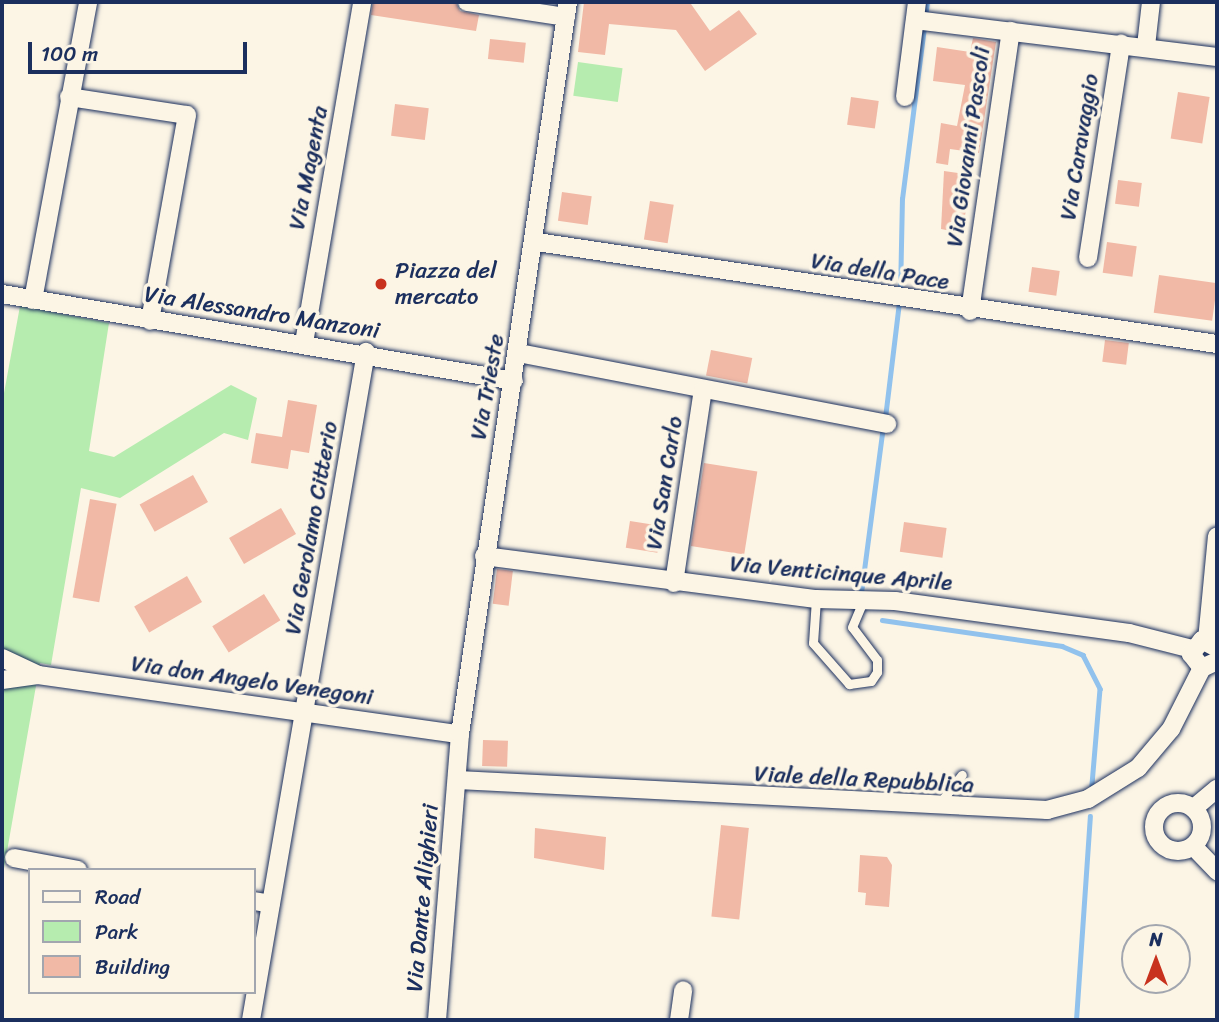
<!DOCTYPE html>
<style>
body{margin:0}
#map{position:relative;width:1219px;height:1022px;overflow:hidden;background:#fcf5e5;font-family:Sriracha,sans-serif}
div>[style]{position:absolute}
.green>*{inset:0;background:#b6ecaf;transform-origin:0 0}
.stream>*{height:4.5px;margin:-2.25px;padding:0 2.25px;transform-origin:2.25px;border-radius:2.25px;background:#91c2ed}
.building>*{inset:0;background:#f1b9a6;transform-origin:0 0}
.roads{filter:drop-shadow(0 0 2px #1b2f5e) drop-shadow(0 0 2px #1b2f5e)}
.lane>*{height:9px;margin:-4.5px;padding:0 4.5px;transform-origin:4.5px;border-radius:4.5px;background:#fcf5e5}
.street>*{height:18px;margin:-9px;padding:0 9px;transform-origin:9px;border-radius:9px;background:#fcf5e5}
.street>.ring{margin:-9px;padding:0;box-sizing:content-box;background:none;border:18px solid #fcf5e5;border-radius:50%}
.dots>*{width:19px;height:19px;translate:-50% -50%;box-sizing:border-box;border:4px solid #fcf5e5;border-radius:50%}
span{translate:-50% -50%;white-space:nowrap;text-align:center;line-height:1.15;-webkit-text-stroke:7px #fcf5e5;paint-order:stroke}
.street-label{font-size:23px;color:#1b2f5e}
.poi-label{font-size:23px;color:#1b2f5e}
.left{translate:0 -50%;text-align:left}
.frame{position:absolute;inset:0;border:4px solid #1b2f5e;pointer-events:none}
.legend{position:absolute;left:28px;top:868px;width:228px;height:126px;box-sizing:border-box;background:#fcf5e5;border:2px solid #a2a6af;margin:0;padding:9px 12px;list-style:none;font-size:21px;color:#1b2f5e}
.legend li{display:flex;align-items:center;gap:14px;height:35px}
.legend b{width:35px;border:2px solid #a2a6af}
.north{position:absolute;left:1121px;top:924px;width:70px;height:70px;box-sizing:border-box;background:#fcf5e5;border:2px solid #a2a6af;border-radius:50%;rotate:0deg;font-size:19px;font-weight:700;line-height:28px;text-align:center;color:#1b2f5e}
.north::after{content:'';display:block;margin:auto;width:24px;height:32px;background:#c8321e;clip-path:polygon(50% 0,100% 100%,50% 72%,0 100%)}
.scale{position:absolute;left:28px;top:42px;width:219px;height:32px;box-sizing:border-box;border:4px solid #1b2f5e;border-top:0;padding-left:9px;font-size:21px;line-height:24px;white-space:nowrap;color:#1b2f5e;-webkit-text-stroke:5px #fcf5e5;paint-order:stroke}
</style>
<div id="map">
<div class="green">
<div style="left:578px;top:62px;width:45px;height:34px;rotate:8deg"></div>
<div style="clip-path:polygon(20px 306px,109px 323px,89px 451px,114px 457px,231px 385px,257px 398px,248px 440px,224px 433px,120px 498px,81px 488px,51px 665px,40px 663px,2px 880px,2px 404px)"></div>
</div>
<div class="stream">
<div style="left:925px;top:18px;width:16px;rotate:-83deg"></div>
<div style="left:900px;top:293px;width:94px;rotate:-88.8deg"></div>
<div style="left:902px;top:199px;width:173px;rotate:-82.7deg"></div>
<div style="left:885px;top:418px;width:117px;rotate:-83.1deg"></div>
<div style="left:861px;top:593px;width:167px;rotate:-82.5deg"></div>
<div style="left:882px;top:620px;width:182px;rotate:8.2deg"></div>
<div style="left:1062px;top:646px;width:23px;rotate:23deg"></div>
<div style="left:1083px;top:655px;width:38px;rotate:63deg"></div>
<div style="left:1100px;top:689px;width:96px;rotate:94.8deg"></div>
<div style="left:1076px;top:1020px;width:204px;rotate:-86.1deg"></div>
</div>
<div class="building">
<div style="clip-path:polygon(373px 2px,456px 3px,460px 11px,479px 15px,476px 31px,371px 15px)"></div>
<div style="clip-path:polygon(584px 2px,691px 4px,710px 31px,739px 10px,757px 34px,705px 71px,676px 30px,609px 24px,605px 55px,578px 52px)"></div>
<div style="clip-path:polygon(973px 38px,996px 42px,979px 153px,950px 149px,948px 165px,936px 163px,941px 123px,957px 126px,965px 85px,933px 81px,937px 47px,970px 52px)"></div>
<div style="left:490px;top:39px;width:36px;height:20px;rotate:6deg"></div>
<div style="left:1178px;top:92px;width:32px;height:47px;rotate:9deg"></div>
<div style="left:851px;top:97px;width:28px;height:28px;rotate:8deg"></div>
<div style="left:395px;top:104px;width:34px;height:32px;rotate:7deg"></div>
<div style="clip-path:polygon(944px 171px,972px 175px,962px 233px,941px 229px)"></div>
<div style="left:1118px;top:180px;width:24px;height:24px;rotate:7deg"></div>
<div style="left:562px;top:192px;width:30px;height:29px;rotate:8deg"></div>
<div style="left:650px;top:201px;width:24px;height:39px;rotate:9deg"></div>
<div style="left:1107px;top:242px;width:30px;height:31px;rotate:8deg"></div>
<div style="left:1032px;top:267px;width:28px;height:25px;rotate:8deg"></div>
<div style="left:1159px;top:275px;width:59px;height:38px;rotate:8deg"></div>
<div style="left:1105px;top:340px;width:24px;height:22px;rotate:7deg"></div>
<div style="left:711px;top:350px;width:42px;height:26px;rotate:11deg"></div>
<div style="clip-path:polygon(288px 400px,317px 405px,309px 453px,291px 450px,288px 469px,251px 463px,256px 433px,282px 437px)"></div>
<div style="left:704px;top:463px;width:54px;height:84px;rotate:9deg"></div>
<div style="left:193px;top:475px;width:31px;height:61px;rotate:61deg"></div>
<div style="left:90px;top:499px;width:27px;height:100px;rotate:10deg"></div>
<div style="left:281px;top:508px;width:30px;height:60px;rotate:60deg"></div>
<div style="left:630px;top:521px;width:32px;height:27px;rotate:9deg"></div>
<div style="left:904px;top:522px;width:43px;height:30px;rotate:8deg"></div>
<div style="left:497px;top:569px;width:16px;height:35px;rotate:7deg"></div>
<div style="left:187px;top:576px;width:30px;height:61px;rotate:60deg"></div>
<div style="left:264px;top:594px;width:31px;height:61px;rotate:58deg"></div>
<div style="left:483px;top:740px;width:25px;height:26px;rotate:2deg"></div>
<div style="left:721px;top:825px;width:28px;height:92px;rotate:6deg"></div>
<div style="clip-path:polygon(535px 828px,606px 837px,604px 870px,534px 858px)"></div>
<div style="clip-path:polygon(860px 855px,887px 857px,892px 865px,889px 907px,865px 905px,866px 893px,858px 892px)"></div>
</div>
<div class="roads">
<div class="lane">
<div style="left:816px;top:599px;width:44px;rotate:93.9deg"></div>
<div style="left:813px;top:643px;width:55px;rotate:48.7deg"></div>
<div style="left:849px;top:684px;width:22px;rotate:-8deg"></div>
<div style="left:871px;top:681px;width:11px;rotate:-56deg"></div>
<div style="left:877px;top:672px;width:12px;rotate:-90deg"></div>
<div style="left:877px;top:660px;width:41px;rotate:-127.1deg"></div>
<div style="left:852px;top:627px;width:25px;rotate:-67deg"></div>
<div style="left:939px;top:804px;width:37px;rotate:-52deg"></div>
</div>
<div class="street">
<div style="left:467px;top:2px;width:100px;rotate:8.6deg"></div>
<div style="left:915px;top:20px;width:304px;rotate:7deg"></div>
<div style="left:1146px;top:46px;width:44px;rotate:-83.5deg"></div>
<div style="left:69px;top:97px;width:119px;rotate:8.7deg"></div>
<div style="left:187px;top:115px;width:209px;rotate:100.2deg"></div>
<div style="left:905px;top:97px;width:96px;rotate:-82.8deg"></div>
<div style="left:537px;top:242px;width:688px;rotate:8.53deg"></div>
<div style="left:1088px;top:258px;width:217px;rotate:-81.2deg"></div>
<div style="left:2px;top:294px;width:519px;rotate:9.64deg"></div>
<div style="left:33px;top:300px;width:303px;rotate:-79.5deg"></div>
<div style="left:970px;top:311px;width:283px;rotate:-81.7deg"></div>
<div style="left:304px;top:343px;width:346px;rotate:-80.3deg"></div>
<div style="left:519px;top:353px;width:375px;rotate:10.9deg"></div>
<div style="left:484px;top:556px;width:335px;rotate:7.4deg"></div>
<div style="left:816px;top:599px;width:79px;rotate:1.5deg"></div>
<div style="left:895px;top:601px;width:236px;rotate:7.8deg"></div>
<div style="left:1129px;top:633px;width:65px;rotate:14.3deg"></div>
<div style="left:674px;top:583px;width:195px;rotate:-81.5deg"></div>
<div style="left:1207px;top:640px;width:104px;rotate:-84.5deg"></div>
<div style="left:1217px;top:648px;width:17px;rotate:-152deg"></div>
<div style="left:1202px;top:640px;width:18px;rotate:128deg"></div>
<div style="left:1191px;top:654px;width:18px;rotate:52deg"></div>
<div style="left:1202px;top:668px;width:17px;rotate:-25deg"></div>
<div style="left:2px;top:658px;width:40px;rotate:25deg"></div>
<div style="left:38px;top:675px;width:426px;rotate:8deg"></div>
<div style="left:2px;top:680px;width:36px;rotate:-8deg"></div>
<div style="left:458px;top:780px;width:590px;rotate:2.92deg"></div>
<div style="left:1047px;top:810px;width:42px;rotate:-15deg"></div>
<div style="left:1088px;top:799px;width:59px;rotate:-31.8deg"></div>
<div style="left:1138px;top:768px;width:51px;rotate:-49.8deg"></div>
<div style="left:1171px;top:729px;width:68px;rotate:-63.1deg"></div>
<div class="ring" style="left:1154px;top:803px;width:30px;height:30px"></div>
<div style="left:1194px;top:808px;width:30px;rotate:-40deg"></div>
<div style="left:1193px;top:846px;width:35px;rotate:46deg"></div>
<div style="left:14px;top:858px;width:65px;rotate:10.6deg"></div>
<div style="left:254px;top:901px;width:17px;rotate:10deg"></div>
<div style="left:251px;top:1020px;width:678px;rotate:-80.23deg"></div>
<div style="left:437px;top:1020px;width:287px;rotate:-85.4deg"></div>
<div style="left:460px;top:734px;width:740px;rotate:-81.61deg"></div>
<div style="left:679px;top:1020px;width:30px;rotate:-82deg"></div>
</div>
</div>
<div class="dots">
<div style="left:381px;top:284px;background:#c8321e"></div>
</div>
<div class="street-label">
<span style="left:969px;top:147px;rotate:-82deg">Via Giovanni Pascoli</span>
<span style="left:1080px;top:147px;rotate:-81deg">Via Caravaggio</span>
<span style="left:309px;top:168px;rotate:-79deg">Via Magenta</span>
<span style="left:880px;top:272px;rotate:9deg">Via della Pace</span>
<span style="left:262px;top:313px;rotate:9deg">Via Alessandro Manzoni</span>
<span style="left:488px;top:387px;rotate:-80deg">Via Trieste</span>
<span style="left:665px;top:483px;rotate:-81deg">Via San Carlo</span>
<span style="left:312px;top:528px;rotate:-80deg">Via Gerolamo Citterio</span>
<span style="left:841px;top:574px;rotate:5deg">Via Venticinque Aprile</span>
<span style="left:252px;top:681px;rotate:8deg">Via don Angelo Venegoni</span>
<span style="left:864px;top:780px;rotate:3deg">Viale della Repubblica</span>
<span style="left:423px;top:898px;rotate:-85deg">Via Dante Alighieri</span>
</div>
<div class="poi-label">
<span class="left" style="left:395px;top:284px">Piazza del<br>mercato</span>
</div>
<div class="frame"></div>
<ul class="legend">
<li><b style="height:9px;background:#fcf5e5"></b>Road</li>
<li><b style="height:19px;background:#b6ecaf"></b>Park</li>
<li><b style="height:19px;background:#f1b9a6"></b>Building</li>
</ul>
<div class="north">N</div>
<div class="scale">100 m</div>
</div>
